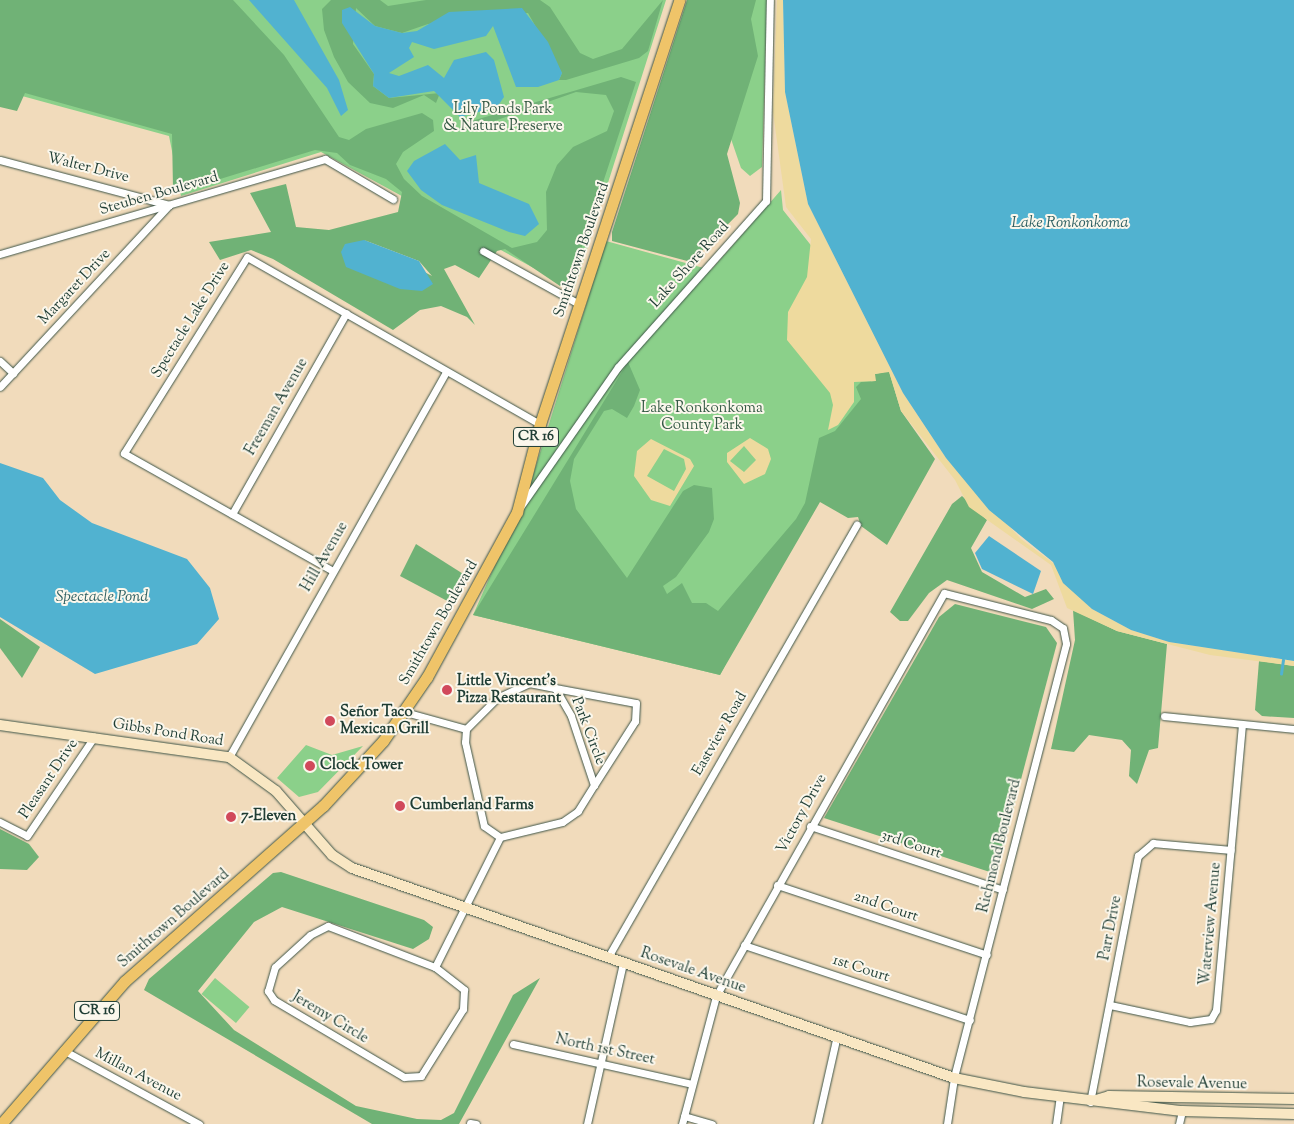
<!DOCTYPE html>
<meta charset="utf-8">
<style>
body{margin:0}
#map{position:relative;width:1294px;height:1124px;overflow:hidden;background:#f1dbbb;font-family:"Sorts Mill Goudy",serif}
div>[style]{position:absolute}
.green>*{inset:0;background:#8bd08a;transform-origin:0 0}
.forest>*{inset:0;background:#70b276}
.sand>*{inset:0;background:#eeda9e}
.water>*{inset:0;background:#51b2d0}
.stream>*{height:2.5px;margin:-1.25px;padding:0 1.25px;transform-origin:1.25px;border-radius:1.25px;background:#51b2d0}
.roads{filter:drop-shadow(0 0 1px #3e5548) drop-shadow(0 0 1px #3e5548)}
.street>*{height:7px;margin:-3.5px;padding:0 3.5px;transform-origin:3.5px;border-radius:3.5px;background:#fff}
.secondary>*{height:10px;margin:-5px;padding:0 5px;transform-origin:5px;border-radius:5px;background:#f9e7c3}
.primary>*{height:11px;margin:-5.5px;padding:0 5.5px;transform-origin:5.5px;border-radius:5.5px;background:#efc469}
.dots>*{width:14px;height:14px;translate:-50% -50%;box-sizing:border-box;border:2px solid #fbf7ec;border-radius:50%}
span{translate:-50% -50%;white-space:nowrap;text-align:center;line-height:1.15;-webkit-text-stroke:4px #fbf7ec;paint-order:stroke}
.shield-label span{padding:1px 4px;background:#fbf7ec;border:1px solid;border-radius:4px;-webkit-text-stroke-width:0}
.shield-label{font-size:14px;color:#1f3d34;font-weight:700}
.park-label{font-size:15px;color:#355a45}
.street-label{font-size:15px;color:#1f3d34}
.poi-label{font-size:15px;color:#1f3d34;font-weight:700}
.left{translate:0 -50%;text-align:left}
.water-label{font-size:16px;color:#2e6063;font-style:italic}
</style>
<div id="map">
<div class="green">
<div style="clip-path:polygon(0 0,666px 0,574px 290px,321px 152px,181px 196px,169px 136px,0 90px)"></div>
<div style="clip-path:polygon(735px 0,767px 0,762px 167px,750px 176px,741px 168px,731px 139px)"></div>
<div style="clip-path:polygon(781px 190px,783px 210px,821px 258px,875px 374px,720px 675px,473px 615px,529px 488px,606px 241px,711px 270px)"></div>
<div style="clip-path:polygon(306px 745px,332px 755px,363px 746px,318px 792px,299px 797px,277px 778px)"></div>
<div style="left:215px;top:978px;width:45px;height:21px;rotate:40deg"></div>
</div>
<div class="forest">
<div style="clip-path:polygon(evenodd,0 0,233px 0,284px 55px,339px 137px,349px 140px,366px 129px,422px 113px,433px 120px,434px 131px,403px 152px,396px 164px,404px 179px,422px 196px,512px 248px,537px 242px,547px 230px,546px 192px,557px 165px,573px 147px,607px 131px,614px 111px,606px 95px,576px 92px,466px 131px,465px 123px,621px 77px,636px 82px,571px 280px,560px 286px,505px 249px,497px 251px,479px 278px,455px 265px,444px 269px,475px 325px,467px 317px,441px 306px,420px 310px,393px 330px,273px 259px,251px 250px,220px 260px,209px 242px,271px 232px,250px 193px,286px 184px,296px 227px,329px 230px,398px 212px,402px 192px,386px 179px,350px 165px,337px 153px,315px 150px,181px 191px,173px 189px,172px 134px,25px 93px,17px 111px,0 107px,0 0,364px 240px,419px 261px,432px 276px,364px 240px)"></div>
<div style="clip-path:polygon(331px 0,380px 0,388px 6px,426px 0,540px 0,550px 7px,580px 53px,593px 59px,622px 49px,663px 0,648px 51px,639px 58px,566px 80px,559px 80px,562px 73px,528px 13px,428px 24px,402px 33px,375px 26px,356px 8px,353px 44px,374px 74px,373px 86px,389px 98px,440px 93px,436px 103px,424px 95px,393px 108px,370px 103px,348px 82px,334px 57px,324px 30px,322px 9px)"></div>
<div style="clip-path:polygon(687px 0,756px 0,751px 19px,758px 56px,727px 154px,740px 203px,738px 214px,691px 262px,612px 241px,612px 232px)"></div>
<div style="clip-path:polygon(628px 362px,640px 390px,634px 406px,627px 418px,612px 409px,604px 411px,574px 459px,570px 481px,576px 509px,627px 578px,683px 491px,694px 485px,712px 488px,714px 519px,709px 532px,676px 577px,663px 586px,667px 594px,682px 583px,692px 603px,706px 603px,718px 611px,796px 519px,805px 503px,819px 438px,835px 431px,861px 399px,856px 387px,861px 382px,875px 381px,875px 374px,889px 371px,901px 411px,935px 459px,887px 545px,861px 526px,858px 517px,848px 518px,820px 502px,720px 675px,473px 615px)"></div>
<div style="clip-path:polygon(962px 496px,987px 520px,971px 548px,982px 572px,1025px 597px,1046px 589px,1054px 599px,1032px 609px,947px 580px,929px 593px,908px 621px,900px 621px,890px 612px,952px 504px)"></div>
<div style="clip-path:polygon(416px 544px,468px 577px,453px 604px,400px 576px)"></div>
<div style="clip-path:polygon(955px 604px,1046px 627px,1057px 643px,996px 874px,824px 818px,939px 617px)"></div>
<div style="clip-path:polygon(1073px 610px,1117px 631px,1167px 644px,1158px 748px,1149px 750px,1137px 784px,1129px 776px,1131px 750px,1122px 740px,1089px 735px,1074px 752px,1051px 749px,1075px 640px)"></div>
<div style="clip-path:polygon(0 619px,40px 647px,22px 678px,0 648px)"></div>
<div style="clip-path:polygon(1259px 661px,1294px 666px,1294px 718px,1262px 716px,1255px 710px)"></div>
<div style="clip-path:polygon(0 829px,29px 844px,39px 857px,27px 870px,0 869px)"></div>
<div style="clip-path:polygon(281px 872px,424px 920px,433px 927px,429px 939px,413px 949px,282px 907px,254px 922px,198px 991px,234px 1030px,356px 1106px,417px 1119px,441px 1120px,454px 1113px,513px 995px,540px 978px,459px 1124px,372px 1124px,144px 990px,149px 979px,273px 873px)"></div>
</div>
<div class="sand">
<div style="clip-path:polygon(777px 0,783px 0,785px 92px,808px 204px,903px 393px,946px 458px,1021px 539px,1056px 565px,1060px 577px,1092px 609px,1131px 630px,1169px 642px,1294px 661px,1294px 666px,1210px 655px,1117px 631px,1067px 608px,1051px 565px,969px 507px,955px 480px,901px 411px,889px 372px,875px 374px,876px 381px,854px 382px,854px 402px,838px 425px,828px 430px,833px 405px,830px 393px,787px 340px,788px 312px,807px 277px,811px 239px,786px 207px,773px 112px)"></div>
<div style="clip-path:polygon(evenodd,750px 438px,768px 449px,771px 459px,765px 474px,744px 484px,727px 462px,727px 453px,750px 438px,744px 446px,756px 460px,744px 472px,730px 461px,744px 446px)"></div>
<div style="clip-path:polygon(evenodd,651px 439px,690px 459px,694px 466px,670px 506px,651px 500px,634px 476px,637px 451px,651px 439px,664px 449px,684px 459px,686px 469px,674px 491px,647px 476px,664px 449px)"></div>
</div>
<div class="water">
<div style="clip-path:polygon(249px 0,294px 0,339px 80px,348px 110px,341px 116px,327px 88px)"></div>
<div style="clip-path:polygon(783px 0,1294px 0,1294px 661px,1169px 642px,1131px 630px,1092px 609px,1063px 583px,1053px 562px,989px 510px,946px 458px,903px 393px,808px 204px,785px 92px)"></div>
<div style="clip-path:polygon(350px 7px,375px 26px,402px 33px,417px 31px,449px 12px,522px 8px,548px 42px,562px 73px,559px 80px,538px 87px,516px 87px,493px 26px,486px 36px,434px 49px,412px 42px,409px 48px,414px 57px,389px 73px,399px 76px,428px 65px,444px 78px,454px 60px,486px 52px,494px 60px,504px 97px,497px 107px,460px 117px,434px 91px,389px 98px,373px 86px,374px 74px,342px 23px,342px 10px)"></div>
<div style="clip-path:polygon(445px 144px,460px 160px,476px 155px,479px 183px,529px 204px,539px 224px,525px 236px,509px 232px,442px 205px,421px 190px,407px 171px,414px 161px)"></div>
<div style="clip-path:polygon(364px 240px,419px 261px,433px 284px,422px 291px,400px 289px,346px 267px,341px 252px,345px 244px)"></div>
<div style="clip-path:polygon(0 463px,43px 478px,60px 500px,92px 523px,187px 559px,210px 588px,219px 619px,197px 644px,95px 674px,0 617px)"></div>
<div style="clip-path:polygon(989px 536px,1041px 571px,1033px 594px,982px 569px,975px 553px)"></div>
</div>
<div class="stream">
<div style="left:1281px;top:674px;width:14px;rotate:-82deg"></div>
</div>
<div class="roads">
<div class="street">
<div style="left:0;top:160px;width:175px;rotate:14.9deg"></div>
<div style="left:169px;top:205px;width:248px;rotate:132.9deg"></div>
<div style="left:483px;top:251px;width:110px;rotate:28.9deg"></div>
<div style="left:0;top:254px;width:339px;rotate:-16.3deg"></div>
<div style="left:325px;top:159px;width:79px;rotate:30.5deg"></div>
<div style="left:0;top:361px;width:18px;rotate:43deg"></div>
<div style="left:521px;top:506px;width:169px;rotate:-55.1deg"></div>
<div style="left:618px;top:367px;width:222px;rotate:-48.3deg"></div>
<div style="left:766px;top:201px;width:201px;rotate:-88.9deg"></div>
<div style="left:232px;top:514px;width:231px;rotate:-60.4deg"></div>
<div style="left:333px;top:571px;width:240px;rotate:-150.6deg"></div>
<div style="left:124px;top:453px;width:231px;rotate:-57.9deg"></div>
<div style="left:247px;top:257px;width:337px;rotate:29.7deg"></div>
<div style="left:555px;top:688px;width:82px;rotate:10.5deg"></div>
<div style="left:636px;top:703px;width:18px;rotate:93deg"></div>
<div style="left:635px;top:721px;width:76px;rotate:122.6deg"></div>
<div style="left:405px;top:712px;width:63px;rotate:15.6deg"></div>
<div style="left:1164px;top:716px;width:131px;rotate:5.7deg"></div>
<div style="left:466px;top:729px;width:44px;rotate:-45deg"></div>
<div style="left:497px;top:698px;width:35px;rotate:-25deg"></div>
<div style="left:529px;top:683px;width:26px;rotate:11deg"></div>
<div style="left:555px;top:688px;width:32px;rotate:60deg"></div>
<div style="left:571px;top:716px;width:73px;rotate:71.6deg"></div>
<div style="left:594px;top:785px;width:31px;rotate:122deg"></div>
<div style="left:578px;top:811px;width:19px;rotate:145deg"></div>
<div style="left:562px;top:822px;width:64px;rotate:166.4deg"></div>
<div style="left:466px;top:729px;width:13px;rotate:94deg"></div>
<div style="left:465px;top:742px;width:86px;rotate:77.3deg"></div>
<div style="left:484px;top:826px;width:19px;rotate:35deg"></div>
<div style="left:229px;top:757px;width:442px;rotate:-60.6deg"></div>
<div style="left:0;top:822px;width:30px;rotate:27deg"></div>
<div style="left:27px;top:836px;width:120px;rotate:-55.9deg"></div>
<div style="left:810px;top:826px;width:203px;rotate:18.3deg"></div>
<div style="left:777px;top:885px;width:221px;rotate:18.4deg"></div>
<div style="left:328px;top:926px;width:115px;rotate:21deg"></div>
<div style="left:435px;top:967px;width:37px;rotate:38deg"></div>
<div style="left:464px;top:990px;width:19px;rotate:93deg"></div>
<div style="left:463px;top:1009px;width:79px;rotate:122.1deg"></div>
<div style="left:421px;top:1076px;width:17px;rotate:177deg"></div>
<div style="left:404px;top:1077px;width:151px;rotate:-149.4deg"></div>
<div style="left:274px;top:1000px;width:11px;rotate:-124deg"></div>
<div style="left:268px;top:991px;width:25px;rotate:-74deg"></div>
<div style="left:275px;top:967px;width:47px;rotate:-42.4deg"></div>
<div style="left:310px;top:935px;width:20px;rotate:-27deg"></div>
<div style="left:744px;top:945px;width:238px;rotate:18.4deg"></div>
<div style="left:608px;top:957px;width:499px;rotate:-60.1deg"></div>
<div style="left:435px;top:967px;width:145px;rotate:-63.4deg"></div>
<div style="left:1110px;top:1005px;width:82px;rotate:12deg"></div>
<div style="left:1190px;top:1022px;width:21px;rotate:-8deg"></div>
<div style="left:1211px;top:1019px;width:10px;rotate:-61deg"></div>
<div style="left:1216px;top:1010px;width:285px;rotate:-84.8deg"></div>
<div style="left:513px;top:1044px;width:183px;rotate:12.6deg"></div>
<div style="left:63px;top:1050px;width:155px;rotate:28.6deg"></div>
<div style="left:1090px;top:1102px;width:251px;rotate:-79deg"></div>
<div style="left:1138px;top:856px;width:20px;rotate:-41deg"></div>
<div style="left:1153px;top:843px;width:78px;rotate:5.1deg"></div>
<div style="left:684px;top:1116px;width:29px;rotate:16deg"></div>
<div style="left:470px;top:1123px;width:6px;rotate:9deg"></div>
<div style="left:587px;top:1124px;width:165px;rotate:-77.4deg"></div>
<div style="left:682px;top:1124px;width:132px;rotate:-75.1deg"></div>
<div style="left:716px;top:996px;width:463px;rotate:-60.5deg"></div>
<div style="left:944px;top:593px;width:110px;rotate:14.2deg"></div>
<div style="left:1051px;top:620px;width:14px;rotate:34deg"></div>
<div style="left:1063px;top:628px;width:16px;rotate:79deg"></div>
<div style="left:1066px;top:644px;width:448px;rotate:104.5deg"></div>
<div style="left:954px;top:1078px;width:47px;rotate:98.7deg"></div>
<div style="left:817px;top:1124px;width:91px;rotate:-77.3deg"></div>
<div style="left:1056px;top:1124px;width:27px;rotate:-82deg"></div>
<div style="left:1179px;top:1124px;width:13px;rotate:-77deg"></div>
</div>
<div class="secondary">
<div style="left:0;top:725px;width:231px;rotate:8deg"></div>
<div style="left:229px;top:757px;width:58px;rotate:35.9deg"></div>
<div style="left:276px;top:791px;width:85px;rotate:48.8deg"></div>
<div style="left:332px;top:855px;width:24px;rotate:33deg"></div>
<div style="left:352px;top:868px;width:638px;rotate:19.23deg"></div>
<div style="left:954px;top:1078px;width:71px;rotate:11.3deg"></div>
<div style="left:1024px;top:1092px;width:159px;rotate:6.9deg"></div>
<div style="left:1182px;top:1111px;width:112px;rotate:1.5deg"></div>
<div style="left:1096px;top:1100px;width:14px;rotate:-17deg"></div>
<div style="left:1109px;top:1096px;width:185px;rotate:0.9deg"></div>
</div>
<div class="primary">
<div style="left:1px;top:1124px;width:189px;rotate:-49.1deg"></div>
<div style="left:125px;top:981px;width:264px;rotate:-41.5deg"></div>
<div style="left:323px;top:806px;width:88px;rotate:-47.3deg"></div>
<div style="left:383px;top:741px;width:78px;rotate:-55.5deg"></div>
<div style="left:427px;top:677px;width:188px;rotate:-61.4deg"></div>
<div style="left:517px;top:512px;width:91px;rotate:-75.4deg"></div>
<div style="left:540px;top:424px;width:446px;rotate:-71.8deg"></div>
</div>
</div>
<div class="dots">
<div style="left:447px;top:690px;background:#d1495b"></div>
<div style="left:330px;top:721px;background:#d1495b"></div>
<div style="left:310px;top:766px;background:#d1495b"></div>
<div style="left:400px;top:806px;background:#d1495b"></div>
<div style="left:231px;top:817px;background:#d1495b"></div>
</div>
<div class="shield-label">
<span style="left:536px;top:437px">CR 16</span>
<span style="left:97px;top:1011px">CR 16</span>
</div>
<div class="park-label">
<span style="left:503px;top:118px">Lily Ponds Park<br>&amp; Nature Preserve</span>
<span style="left:702px;top:417px">Lake Ronkonkoma<br>County Park</span>
</div>
<div class="street-label">
<span style="left:88px;top:168px;rotate:14deg">Walter Drive</span>
<span style="left:159px;top:194px;rotate:-16deg">Steuben Boulevard</span>
<span style="left:582px;top:250px;rotate:-71deg">Smithtown Boulevard</span>
<span style="left:690px;top:265px;rotate:-48deg">Lake Shore Road</span>
<span style="left:75px;top:287px;rotate:-47deg">Margaret Drive</span>
<span style="left:191px;top:320px;rotate:-58deg">Spectacle Lake Drive</span>
<span style="left:277px;top:407px;rotate:-60deg">Freeman Avenue</span>
<span style="left:325px;top:557px;rotate:-60deg">Hill Avenue</span>
<span style="left:439px;top:623px;rotate:-60deg">Smithtown Boulevard</span>
<span style="left:588px;top:731px;rotate:69deg">Park Circle</span>
<span style="left:168px;top:733px;rotate:9deg">Gibbs Pond Road</span>
<span style="left:720px;top:734px;rotate:-60deg">Eastview Road</span>
<span style="left:49px;top:779px;rotate:-56deg">Pleasant Drive</span>
<span style="left:802px;top:814px;rotate:-61deg">Victory Drive</span>
<span style="left:911px;top:845px;rotate:18deg">3rd Court</span>
<span style="left:1000px;top:846px;rotate:-76deg">Richmond Boulevard</span>
<span style="left:886px;top:907px;rotate:19deg">2nd Court</span>
<span style="left:174px;top:919px;rotate:-41deg">Smithtown Boulevard</span>
<span style="left:1211px;top:924px;rotate:-85deg">Waterview Avenue</span>
<span style="left:1111px;top:928px;rotate:-79deg">Parr Drive</span>
<span style="left:861px;top:969px;rotate:18deg">1st Court</span>
<span style="left:693px;top:971px;rotate:19deg">Rosevale Avenue</span>
<span style="left:330px;top:1018px;rotate:31deg">Jeremy Circle</span>
<span style="left:605px;top:1050px;rotate:12deg">North 1st Street</span>
<span style="left:138px;top:1075px;rotate:28deg">Millan Avenue</span>
<span style="left:1192px;top:1084px;rotate:1deg">Rosevale Avenue</span>
</div>
<div class="poi-label">
<span class="left" style="left:457px;top:690px">Little Vincent's<br>Pizza Restaurant</span>
<span class="left" style="left:340px;top:721px">Señor Taco<br>Mexican Grill</span>
<span class="left" style="left:320px;top:766px">Clock Tower</span>
<span class="left" style="left:410px;top:806px">Cumberland Farms</span>
<span class="left" style="left:241px;top:817px">7-Eleven</span>
</div>
<div class="water-label">
<span style="left:1070px;top:224px">Lake Ronkonkoma</span>
<span style="left:102px;top:598px">Spectacle Pond</span>
</div>
</div>
